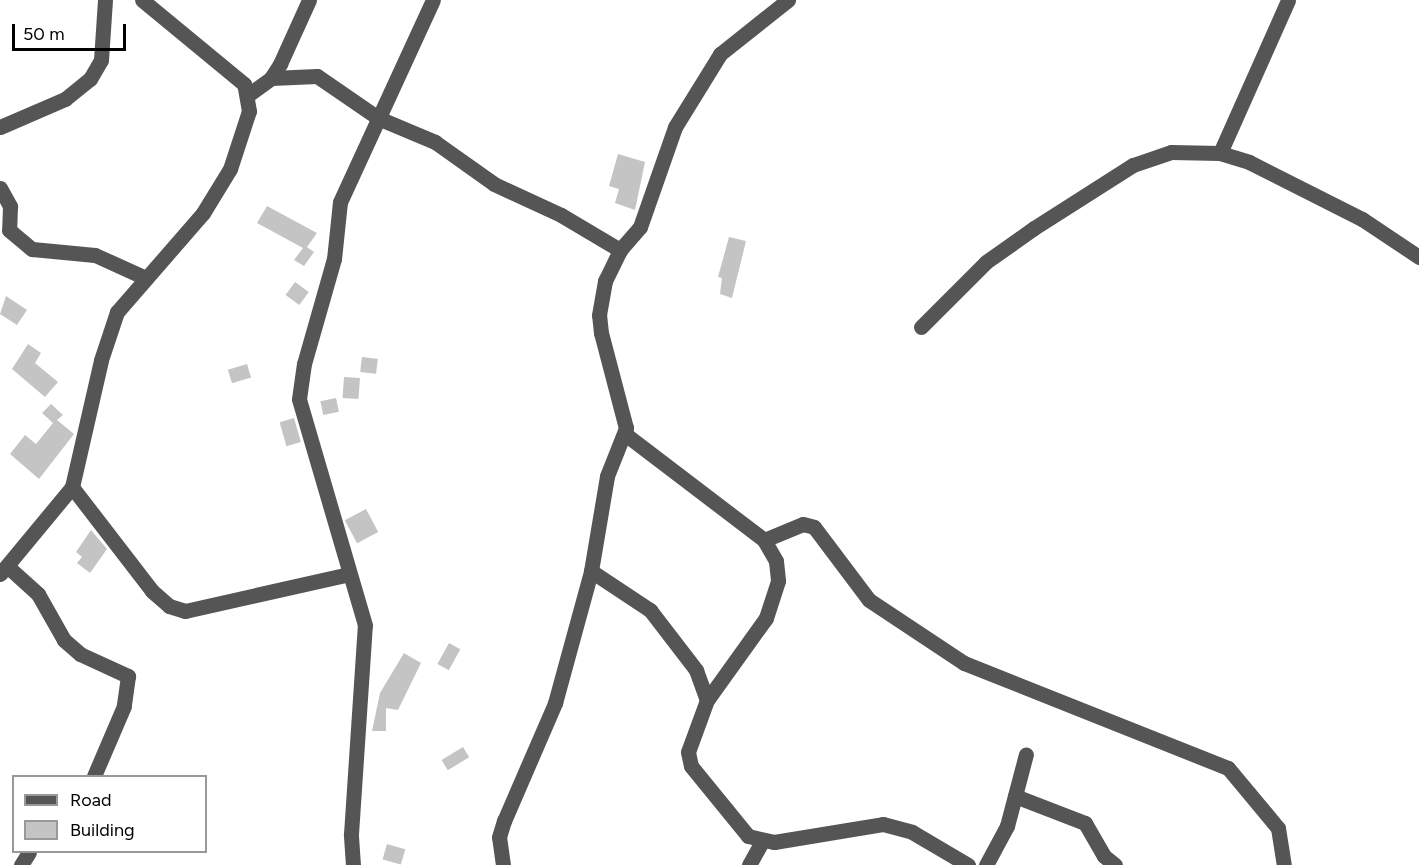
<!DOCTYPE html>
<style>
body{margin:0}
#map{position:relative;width:1419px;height:865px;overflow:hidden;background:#fff;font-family:Figtree,sans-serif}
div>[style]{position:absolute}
.building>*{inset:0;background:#c4c4c4;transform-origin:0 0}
.minor>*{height:15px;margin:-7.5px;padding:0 7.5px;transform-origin:7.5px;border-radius:7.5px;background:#555}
span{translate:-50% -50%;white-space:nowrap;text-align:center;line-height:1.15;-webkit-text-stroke:6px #fff;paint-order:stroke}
.legend{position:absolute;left:12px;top:775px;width:195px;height:78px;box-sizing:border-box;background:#fff;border:2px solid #999;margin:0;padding:8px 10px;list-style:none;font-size:18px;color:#000}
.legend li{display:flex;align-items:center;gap:12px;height:30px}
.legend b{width:30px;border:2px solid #999}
.scale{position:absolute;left:12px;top:24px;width:114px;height:27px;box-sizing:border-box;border:3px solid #000;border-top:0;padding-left:8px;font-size:18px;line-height:21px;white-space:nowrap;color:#000;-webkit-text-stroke:4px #fff;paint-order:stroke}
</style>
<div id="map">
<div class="building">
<div style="clip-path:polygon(618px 154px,645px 162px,635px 210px,615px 203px,619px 189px,609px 186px)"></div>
<div style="clip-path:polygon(267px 206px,317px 233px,307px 247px,314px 252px,304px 266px,294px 260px,303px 248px,257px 223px)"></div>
<div style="clip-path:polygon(729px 237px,746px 241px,732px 298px,720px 294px,722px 278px,718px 277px)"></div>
<div style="left:295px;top:282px;width:17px;height:16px;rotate:36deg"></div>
<div style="clip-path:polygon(6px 296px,27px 310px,17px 325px,0 314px)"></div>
<div style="clip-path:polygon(28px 344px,41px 353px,35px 363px,58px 382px,45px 397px,12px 369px)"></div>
<div style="left:362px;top:357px;width:16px;height:15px;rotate:7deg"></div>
<div style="left:247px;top:364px;width:14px;height:20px;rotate:73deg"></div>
<div style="left:344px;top:377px;width:16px;height:21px;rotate:4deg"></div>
<div style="left:336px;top:398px;width:14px;height:16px;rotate:78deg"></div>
<div style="clip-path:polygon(51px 404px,63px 415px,57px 420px,74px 434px,39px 479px,10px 454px,25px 435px,36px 444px,53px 423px,42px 413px)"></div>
<div style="left:294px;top:418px;width:25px;height:15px;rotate:74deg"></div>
<div style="left:366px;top:509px;width:26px;height:24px;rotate:62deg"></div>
<div style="clip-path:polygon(91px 530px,107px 549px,90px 573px,77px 563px,82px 557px,76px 552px)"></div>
<div style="left:449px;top:643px;width:13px;height:24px;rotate:29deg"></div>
<div style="clip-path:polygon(404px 653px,421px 663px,398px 710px,386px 708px,386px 731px,372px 731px,380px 693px)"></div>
<div style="left:463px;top:747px;width:12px;height:25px;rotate:59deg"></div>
<div style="left:387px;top:844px;width:19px;height:16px;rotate:16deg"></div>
</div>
<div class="minor">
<div style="left:271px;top:78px;width:46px;rotate:-2.5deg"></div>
<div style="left:317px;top:76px;width:74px;rotate:34.5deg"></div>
<div style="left:378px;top:118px;width:62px;rotate:22.8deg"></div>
<div style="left:435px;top:142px;width:72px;rotate:35.4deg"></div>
<div style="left:494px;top:184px;width:74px;rotate:24.8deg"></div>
<div style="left:561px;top:215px;width:69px;rotate:30.7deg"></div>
<div style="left:248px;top:95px;width:29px;rotate:-36deg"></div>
<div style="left:271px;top:78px;width:17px;rotate:-57deg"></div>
<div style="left:280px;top:64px;width:70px;rotate:-65.6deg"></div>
<div style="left:0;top:127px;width:71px;rotate:-23.3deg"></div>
<div style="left:65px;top:99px;width:32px;rotate:-39deg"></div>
<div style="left:90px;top:79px;width:22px;rotate:-60deg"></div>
<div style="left:101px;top:60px;width:60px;rotate:-86.2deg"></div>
<div style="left:1220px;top:153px;width:167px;rotate:-66deg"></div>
<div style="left:0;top:188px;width:21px;rotate:61deg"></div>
<div style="left:10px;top:206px;width:24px;rotate:92deg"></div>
<div style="left:9px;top:230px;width:30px;rotate:40deg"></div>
<div style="left:32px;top:249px;width:63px;rotate:5.4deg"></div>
<div style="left:95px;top:255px;width:56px;rotate:24.3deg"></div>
<div style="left:921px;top:327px;width:92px;rotate:-45deg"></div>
<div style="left:986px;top:262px;width:59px;rotate:-35.3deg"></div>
<div style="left:1034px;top:228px;width:117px;rotate:-32.5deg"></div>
<div style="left:1133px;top:165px;width:40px;rotate:-18.9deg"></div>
<div style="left:1171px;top:152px;width:49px;rotate:1.2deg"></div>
<div style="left:1220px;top:153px;width:30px;rotate:17deg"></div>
<div style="left:1249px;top:162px;width:127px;rotate:26.8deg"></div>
<div style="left:1362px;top:219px;width:69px;rotate:33.7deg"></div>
<div style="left:625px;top:434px;width:175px;rotate:37.3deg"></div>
<div style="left:764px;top:540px;width:24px;rotate:60deg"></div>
<div style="left:776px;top:561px;width:20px;rotate:84deg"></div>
<div style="left:778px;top:581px;width:39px;rotate:108deg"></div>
<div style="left:766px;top:618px;width:101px;rotate:125.7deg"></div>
<div style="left:72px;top:487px;width:131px;rotate:52.4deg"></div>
<div style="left:152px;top:591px;width:23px;rotate:41deg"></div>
<div style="left:169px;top:606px;width:17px;rotate:17deg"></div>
<div style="left:185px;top:611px;width:168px;rotate:-12.7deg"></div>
<div style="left:764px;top:540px;width:42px;rotate:-22.3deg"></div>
<div style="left:803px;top:524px;width:11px;rotate:15deg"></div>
<div style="left:814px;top:527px;width:91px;rotate:53deg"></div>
<div style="left:869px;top:600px;width:114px;rotate:33.6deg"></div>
<div style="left:964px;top:663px;width:284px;rotate:21.7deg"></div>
<div style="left:1228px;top:768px;width:78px;rotate:50.2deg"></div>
<div style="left:1278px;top:828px;width:37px;rotate:81deg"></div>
<div style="left:7px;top:566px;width:42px;rotate:42.1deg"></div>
<div style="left:38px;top:594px;width:53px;rotate:60.5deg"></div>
<div style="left:64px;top:640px;width:21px;rotate:41deg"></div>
<div style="left:80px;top:654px;width:53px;rotate:24.6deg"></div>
<div style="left:128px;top:676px;width:30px;rotate:98deg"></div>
<div style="left:124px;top:706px;width:76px;rotate:113.2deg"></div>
<div style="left:591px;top:571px;width:71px;rotate:33.5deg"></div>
<div style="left:650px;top:610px;width:76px;rotate:52.5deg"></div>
<div style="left:696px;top:670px;width:32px;rotate:70deg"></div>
<div style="left:707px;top:700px;width:55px;rotate:110.1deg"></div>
<div style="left:688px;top:752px;width:14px;rotate:78deg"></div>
<div style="left:691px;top:766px;width:90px;rotate:50.8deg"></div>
<div style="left:748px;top:836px;width:27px;rotate:13deg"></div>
<div style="left:774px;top:842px;width:110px;rotate:-9.4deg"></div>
<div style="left:883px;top:824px;width:30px;rotate:15deg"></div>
<div style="left:912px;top:832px;width:65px;rotate:30.5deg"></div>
<div style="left:0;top:574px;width:113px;rotate:-50.4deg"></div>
<div style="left:72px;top:487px;width:130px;rotate:-77.1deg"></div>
<div style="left:101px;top:360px;width:51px;rotate:-71.6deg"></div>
<div style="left:117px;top:312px;width:131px;rotate:-49deg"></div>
<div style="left:203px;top:213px;width:52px;rotate:-58.5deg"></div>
<div style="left:230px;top:169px;width:61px;rotate:-71.9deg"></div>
<div style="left:249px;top:111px;width:27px;rotate:-100deg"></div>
<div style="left:244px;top:84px;width:132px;rotate:-140.5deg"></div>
<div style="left:1015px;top:796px;width:75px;rotate:21.1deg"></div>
<div style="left:1085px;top:823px;width:38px;rotate:60deg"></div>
<div style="left:1104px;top:856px;width:14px;rotate:39deg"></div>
<div style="left:21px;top:865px;width:15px;rotate:-58deg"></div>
<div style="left:353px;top:865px;width:31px;rotate:-94deg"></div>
<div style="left:351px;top:834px;width:209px;rotate:-86.2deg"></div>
<div style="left:365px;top:625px;width:235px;rotate:-106.3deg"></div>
<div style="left:299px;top:399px;width:35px;rotate:-82deg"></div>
<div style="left:304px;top:364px;width:109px;rotate:-74.1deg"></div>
<div style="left:334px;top:259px;width:57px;rotate:-84deg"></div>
<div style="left:340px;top:202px;width:222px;rotate:-65.3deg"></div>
<div style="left:503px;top:865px;width:28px;rotate:-98deg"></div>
<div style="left:499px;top:837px;width:17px;rotate:-73deg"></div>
<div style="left:504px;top:821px;width:129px;rotate:-66.6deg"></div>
<div style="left:555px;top:703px;width:137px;rotate:-74.7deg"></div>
<div style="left:591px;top:571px;width:96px;rotate:-80.4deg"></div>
<div style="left:607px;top:476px;width:52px;rotate:-68.4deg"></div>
<div style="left:626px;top:428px;width:98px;rotate:-104.7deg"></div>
<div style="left:601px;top:333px;width:18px;rotate:-96deg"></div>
<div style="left:599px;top:315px;width:35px;rotate:-80deg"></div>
<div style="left:605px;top:281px;width:34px;rotate:-64deg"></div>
<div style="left:620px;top:250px;width:30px;rotate:-49deg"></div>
<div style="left:640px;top:227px;width:106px;rotate:-70.7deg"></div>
<div style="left:675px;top:127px;width:86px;rotate:-58.3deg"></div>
<div style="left:720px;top:54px;width:87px;rotate:-38.5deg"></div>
<div style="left:749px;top:865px;width:26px;rotate:-61deg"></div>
<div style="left:986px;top:865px;width:44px;rotate:-61.7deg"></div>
<div style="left:1007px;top:826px;width:74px;rotate:-75.2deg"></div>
</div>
<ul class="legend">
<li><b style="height:8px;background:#555"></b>Road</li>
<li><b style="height:16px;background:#c4c4c4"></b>Building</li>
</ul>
<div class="scale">50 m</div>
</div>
